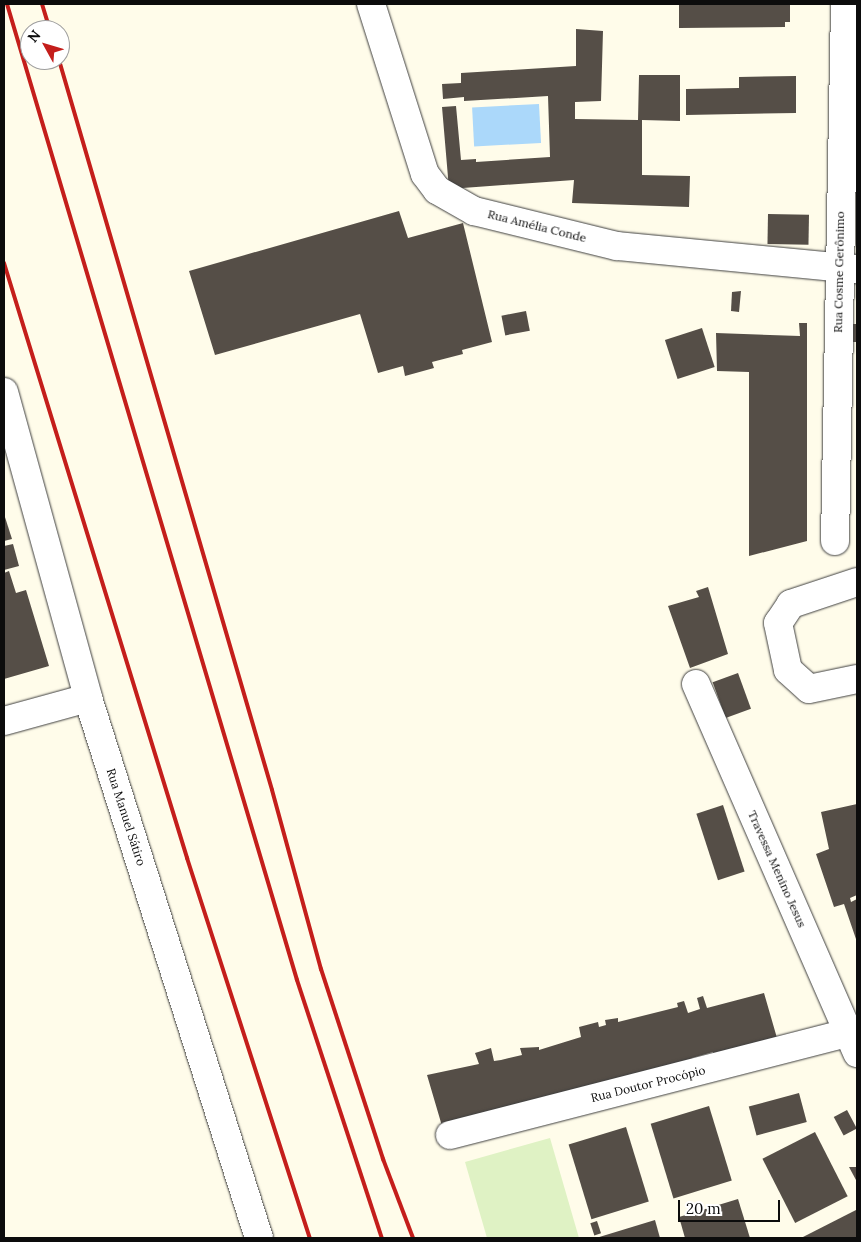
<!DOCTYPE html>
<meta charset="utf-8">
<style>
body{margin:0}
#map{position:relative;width:861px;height:1242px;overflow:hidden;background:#fffcea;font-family:Lora,serif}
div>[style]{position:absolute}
.pitch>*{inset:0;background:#dff2c4}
.water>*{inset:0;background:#abd8fa;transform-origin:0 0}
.building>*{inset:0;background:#554e47;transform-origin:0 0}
.roads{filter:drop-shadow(0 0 1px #3f3f3f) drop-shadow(0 0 1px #3f3f3f)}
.street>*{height:28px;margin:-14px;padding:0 14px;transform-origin:14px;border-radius:14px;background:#fff}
.rail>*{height:4px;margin:-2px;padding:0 2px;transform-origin:2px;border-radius:2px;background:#c41e1b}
span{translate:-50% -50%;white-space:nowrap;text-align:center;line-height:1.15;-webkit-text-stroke:5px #fff;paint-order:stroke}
.street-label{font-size:12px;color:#0c0c0c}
.frame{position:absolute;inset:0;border:5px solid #0c0c0c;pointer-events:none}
.north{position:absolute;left:20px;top:20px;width:50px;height:50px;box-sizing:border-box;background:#fff;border:1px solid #9e9e9e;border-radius:50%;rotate:309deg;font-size:14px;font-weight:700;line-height:20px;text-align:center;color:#0c0c0c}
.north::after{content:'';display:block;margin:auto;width:18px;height:22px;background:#c41e1b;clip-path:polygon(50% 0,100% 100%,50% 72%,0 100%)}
.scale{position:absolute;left:678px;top:1200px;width:102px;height:22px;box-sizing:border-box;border:2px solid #0c0c0c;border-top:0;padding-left:6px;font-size:15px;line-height:18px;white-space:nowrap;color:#0c0c0c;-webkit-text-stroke:4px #fff;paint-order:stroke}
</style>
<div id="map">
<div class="pitch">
<div style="clip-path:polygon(550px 1138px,579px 1238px,487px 1238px,465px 1162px)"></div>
</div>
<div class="water">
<div style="left:539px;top:104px;width:39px;height:67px;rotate:87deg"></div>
</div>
<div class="building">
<div style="clip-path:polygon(679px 4px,790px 4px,790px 22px,785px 22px,785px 27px,679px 28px)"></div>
<div style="clip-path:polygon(576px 29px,603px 31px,601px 101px,575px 102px,575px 119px,638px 120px,639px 75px,680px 75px,680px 121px,642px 120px,642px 175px,690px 176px,689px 207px,572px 203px,574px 180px,449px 189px,442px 107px,456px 106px,461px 160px,476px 159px,476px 162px,550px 157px,548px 96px,464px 101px,464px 97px,443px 99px,442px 84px,461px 83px,461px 73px,576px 66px)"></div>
<div style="clip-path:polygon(796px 76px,796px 113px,686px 115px,686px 89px,739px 88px,739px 77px)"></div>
<div style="clip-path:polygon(399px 211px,408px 238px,463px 223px,492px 342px,462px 350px,463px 354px,432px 362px,434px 368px,405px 376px,403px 366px,378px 373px,360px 314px,215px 355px,189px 271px)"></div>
<div style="left:768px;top:214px;width:41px;height:30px;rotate:1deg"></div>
<div style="clip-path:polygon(741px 291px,739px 312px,731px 311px,732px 292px)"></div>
<div style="left:526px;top:311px;width:20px;height:25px;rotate:79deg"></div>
<div style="clip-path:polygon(799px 323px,807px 323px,807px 541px,749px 556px,749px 372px,717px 371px,716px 333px,800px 336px)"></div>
<div style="left:853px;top:324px;width:4px;height:18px"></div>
<div style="left:702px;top:328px;width:41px;height:39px;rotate:72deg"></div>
<div style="clip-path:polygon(4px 514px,12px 539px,4px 541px)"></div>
<div style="clip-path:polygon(13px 544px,19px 566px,4px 570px,4px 546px)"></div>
<div style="clip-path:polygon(9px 571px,16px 593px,26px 590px,49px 666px,4px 679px,4px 573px)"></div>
<div style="clip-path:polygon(708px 587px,728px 654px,690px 668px,668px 606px,699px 597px,696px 591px)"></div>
<div style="left:738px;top:673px;width:38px;height:27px;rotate:70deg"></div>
<div style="clip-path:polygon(857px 804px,857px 895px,850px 898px,851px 902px,857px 899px,857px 942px,844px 904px,834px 907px,816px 854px,829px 849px,821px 812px)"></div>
<div style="left:723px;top:805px;width:70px;height:28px;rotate:72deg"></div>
<div style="clip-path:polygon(764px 993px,777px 1038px,715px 1060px,713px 1052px,692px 1058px,694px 1063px,442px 1126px,427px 1075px,479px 1064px,475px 1053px,491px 1048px,494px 1061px,501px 1060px,522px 1055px,520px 1048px,539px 1047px,539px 1050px,581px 1037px,579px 1027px,598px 1022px,599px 1027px,606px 1025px,605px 1020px,618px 1018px,618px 1022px,678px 1007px,677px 1003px,684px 1001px,688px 1013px,700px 1009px,697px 998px,703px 996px,707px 1008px)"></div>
<div style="left:799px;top:1093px;width:30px;height:52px;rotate:75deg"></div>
<div style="left:709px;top:1106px;width:78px;height:61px;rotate:73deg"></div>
<div style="left:847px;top:1110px;width:21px;height:15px;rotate:62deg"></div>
<div style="left:626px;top:1127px;width:78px;height:60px;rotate:73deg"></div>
<div style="left:815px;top:1132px;width:72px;height:59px;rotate:63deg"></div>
<div style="clip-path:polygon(849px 1167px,857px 1167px,857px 1180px,856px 1180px)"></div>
<div style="clip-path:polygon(738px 1199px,750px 1238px,685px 1238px,679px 1217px)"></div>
<div style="clip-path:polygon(856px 1210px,857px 1238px,801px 1238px)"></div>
<div style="clip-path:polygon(655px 1220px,660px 1238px,596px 1238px)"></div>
<div style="left:597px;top:1221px;width:13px;height:7px;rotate:72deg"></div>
</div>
<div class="roads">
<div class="street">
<div style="left:371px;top:4px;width:178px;rotate:72.4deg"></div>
<div style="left:425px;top:174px;width:20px;rotate:53deg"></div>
<div style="left:437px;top:190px;width:43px;rotate:29.6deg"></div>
<div style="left:474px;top:211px;width:147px;rotate:13.8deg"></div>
<div style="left:617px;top:246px;width:241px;rotate:5.5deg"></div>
<div style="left:4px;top:392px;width:317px;rotate:74.6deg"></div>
<div style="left:88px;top:698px;width:566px;rotate:72.43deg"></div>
<div style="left:835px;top:541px;width:537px;rotate:-88.93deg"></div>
<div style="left:857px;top:582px;width:70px;rotate:161.6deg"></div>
<div style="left:791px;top:604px;width:23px;rotate:124deg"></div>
<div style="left:778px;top:623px;width:48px;rotate:78deg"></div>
<div style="left:788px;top:670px;width:28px;rotate:42deg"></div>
<div style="left:809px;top:689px;width:49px;rotate:-11.8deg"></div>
<div style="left:696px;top:684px;width:403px;rotate:66.4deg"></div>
<div style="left:4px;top:721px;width:87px;rotate:-15.3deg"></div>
<div style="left:450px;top:1135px;width:410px;rotate:-14.4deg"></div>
</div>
</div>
<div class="rail">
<div style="left:7px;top:4px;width:1018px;rotate:73.45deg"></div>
<div style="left:297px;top:980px;width:272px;rotate:71.8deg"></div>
<div style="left:42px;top:4px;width:27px;rotate:73deg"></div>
<div style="left:59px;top:60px;width:760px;rotate:73.73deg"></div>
<div style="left:272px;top:790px;width:186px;rotate:74.7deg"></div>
<div style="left:321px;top:969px;width:200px;rotate:71.9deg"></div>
<div style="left:383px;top:1159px;width:85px;rotate:69.2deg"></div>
<div style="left:4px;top:263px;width:623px;rotate:72.9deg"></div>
<div style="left:187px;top:858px;width:399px;rotate:72.1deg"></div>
</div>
<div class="street-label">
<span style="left:537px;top:226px;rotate:14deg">Rua Amélia Conde</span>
<span style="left:839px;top:272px;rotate:-89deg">Rua Cosme Gerônimo</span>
<span style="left:126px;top:817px;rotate:72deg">Rua Manuel Sátiro</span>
<span style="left:777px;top:869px;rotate:66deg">Travessa Menino Jesus</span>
<span style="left:648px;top:1084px;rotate:-14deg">Rua Doutor Procópio</span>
</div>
<div class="frame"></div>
<div class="north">N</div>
<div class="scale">20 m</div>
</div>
